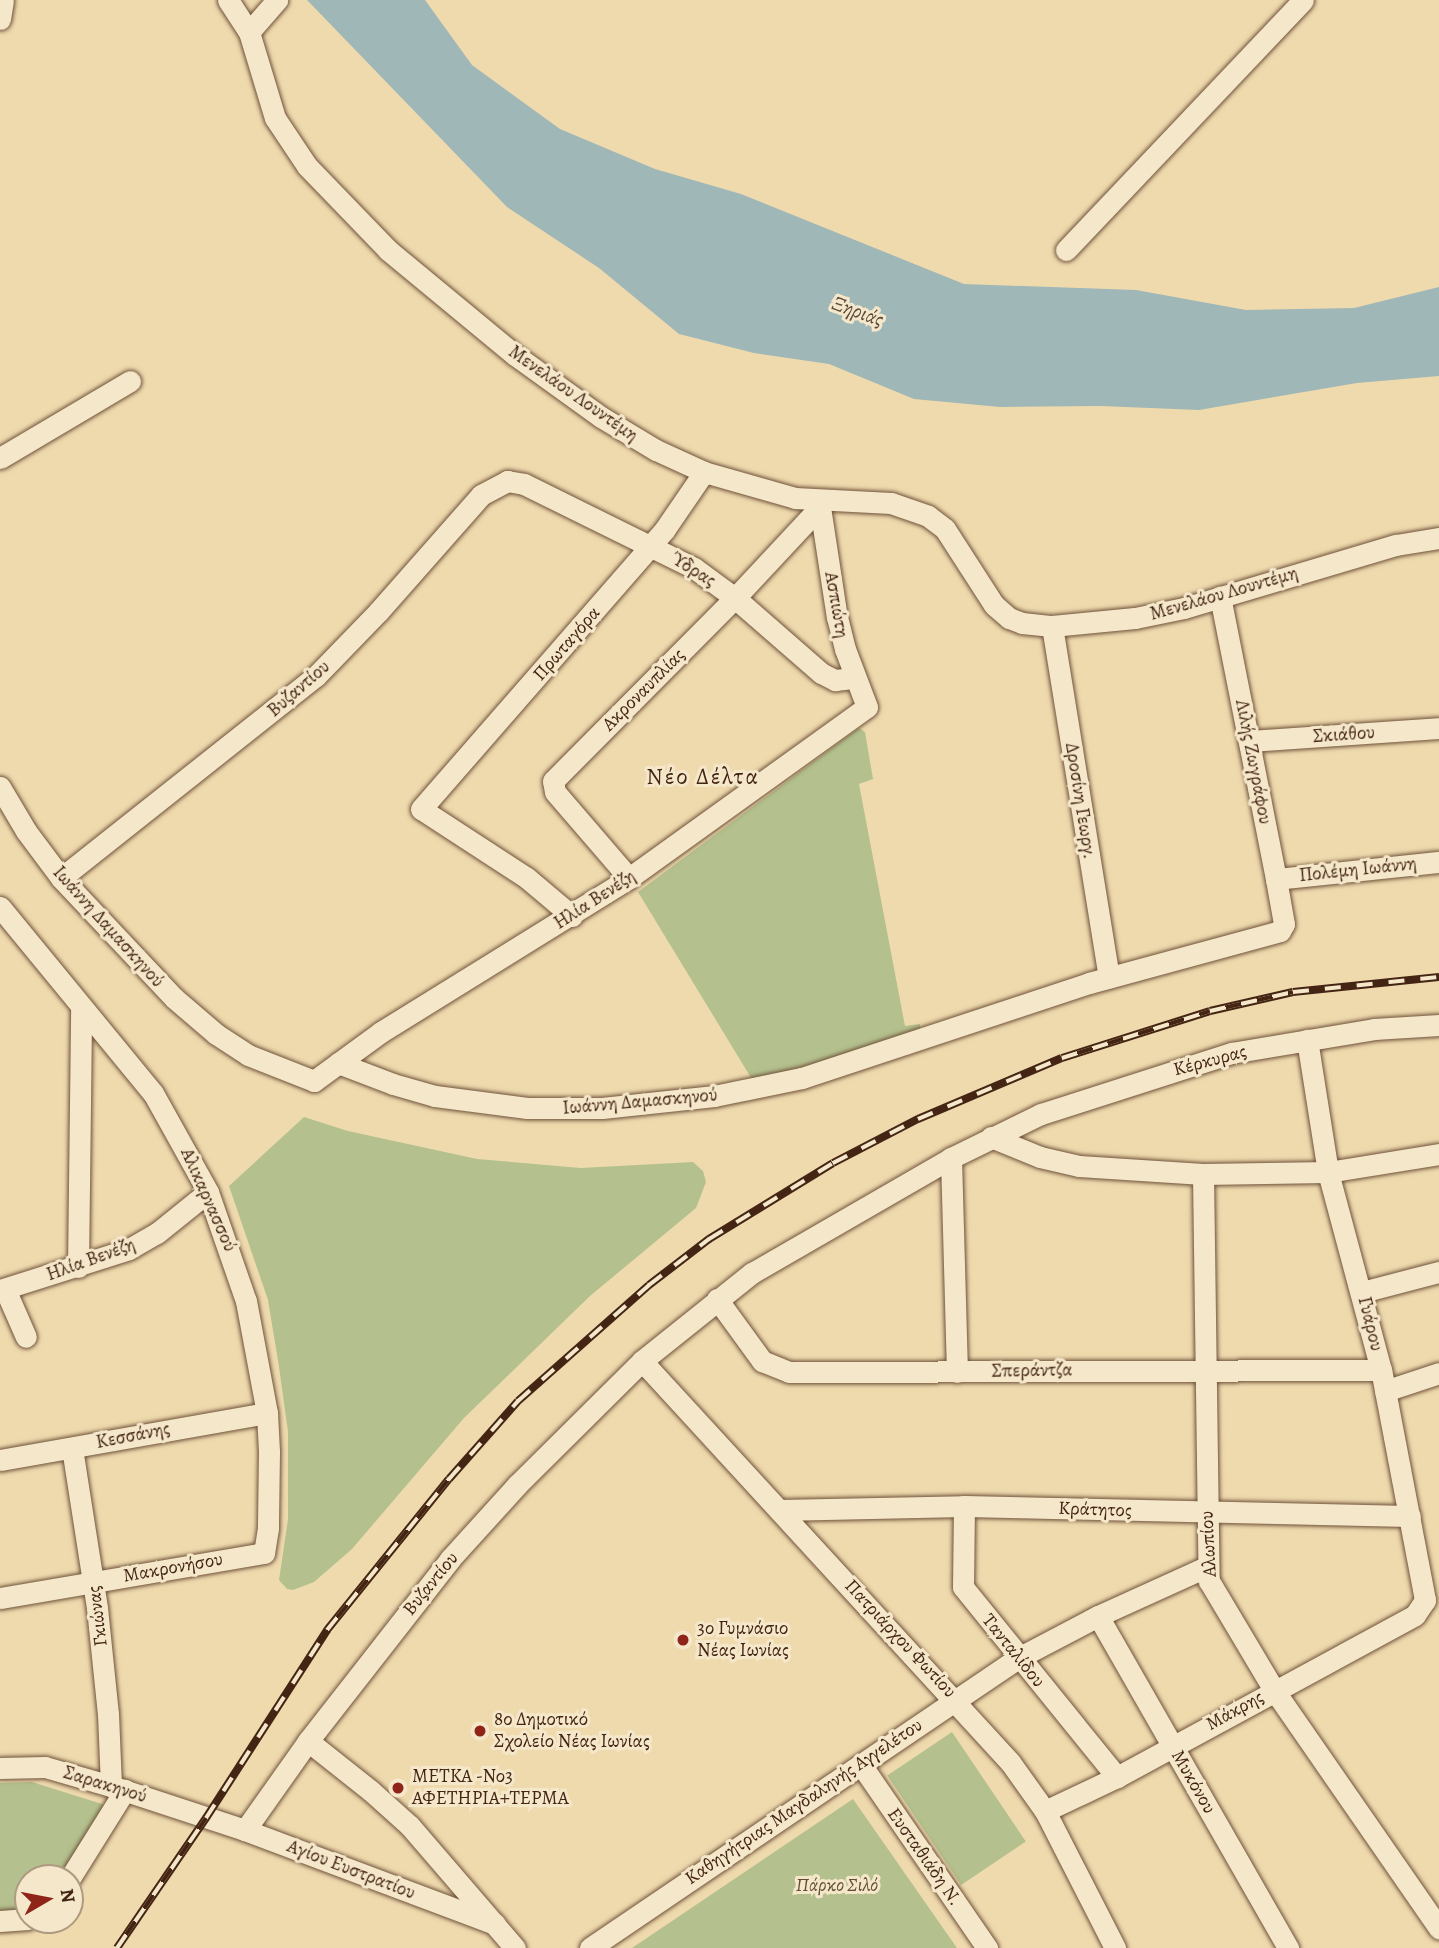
<!DOCTYPE html>
<meta charset="utf-8">
<style>
body{margin:0}
#map{position:relative;width:1439px;height:1948px;overflow:hidden;background:#efdaae;font-family:Alegreya,serif}
div>[style]{position:absolute}
.green>*{inset:0;background:#b4c18e;transform-origin:0 0}
.water>*{inset:0;background:#a0b7b7}
.roads{filter:drop-shadow(0 0 2px #6f523a) drop-shadow(0 0 2px #6f523a)}
.street>*{height:21px;margin:-10.5px;padding:0 10.5px;transform-origin:10.5px;border-radius:10.5px;background:#f5e7ca}
.rail>*{height:8px;margin-top:-4px;transform-origin:0;background:repeating-linear-gradient(90deg,#f5e7ca 0 16px,#442514 0 32px);box-sizing:border-box;border-block:2px solid #442514}
.dots>*{width:19px;height:19px;translate:-50% -50%;box-sizing:border-box;border:4px solid #f5e7ca;border-radius:50%}
span{translate:-50% -50%;white-space:nowrap;text-align:center;line-height:1.15;-webkit-text-stroke:6px #f5e7ca;paint-order:stroke}
.street-label{font-size:19px;color:#442514}
.poi-label{font-size:19px;color:#442514}
.left{translate:0 -50%;text-align:left}
.park-label{font-size:19px;color:#604c32;font-style:italic}
.water-label{font-size:21px;color:#5b4a3d;font-style:italic}
.quarter-label{font-size:23px;color:#442514;letter-spacing:2px}
.north{position:absolute;left:14px;top:1864px;width:70px;height:70px;box-sizing:border-box;background:#f5e7ca;border:2px solid #ae9981;border-radius:50%;rotate:80deg;font-size:19px;font-weight:700;line-height:28px;text-align:center;color:#442514}
.north::after{content:'';display:block;margin:auto;width:24px;height:32px;background:#8f2418;clip-path:polygon(50% 0,100% 100%,50% 72%,0 100%)}
</style>
<div id="map">
<div class="green">
<div style="clip-path:polygon(859px 728px,865px 732px,873px 779px,859px 784px,905px 1026px,920px 1024px,920px 1031px,917px 1036px,753px 1081px,638px 892px)"></div>
<div style="clip-path:polygon(304px 1117px,348px 1131px,477px 1159px,581px 1168px,693px 1162px,703px 1171px,706px 1182px,696px 1208px,590px 1296px,464px 1418px,352px 1549px,314px 1582px,293px 1590px,287px 1589px,279px 1580px,288px 1519px,288px 1432px,279px 1367px,268px 1300px,229px 1186px)"></div>
<div style="left:952px;top:1732px;width:132px;height:78px;rotate:56deg"></div>
<div style="clip-path:polygon(32px 1782px,102px 1804px,105px 1808px,59px 1878px,28px 1878px,28px 1910px,0 1912px,0 1783px)"></div>
<div style="clip-path:polygon(853px 1799px,957px 1948px,632px 1948px)"></div>
</div>
<div class="water">
<div style="clip-path:polygon(307px 0,425px 0,472px 65px,560px 129px,655px 169px,741px 194px,964px 284px,1136px 290px,1246px 310px,1354px 308px,1439px 287px,1439px 376px,1357px 383px,1199px 410px,1101px 406px,1000px 407px,914px 399px,829px 364px,754px 353px,679px 334px,599px 268px,507px 207px)"></div>
</div>
<div class="roads">
<div class="street">
<div style="left:228px;top:0;width:38px;rotate:57deg"></div>
<div style="left:249px;top:32px;width:90px;rotate:73.2deg"></div>
<div style="left:275px;top:118px;width:58px;rotate:56.3deg"></div>
<div style="left:307px;top:166px;width:117px;rotate:46deg"></div>
<div style="left:388px;top:250px;width:165px;rotate:39.6deg"></div>
<div style="left:515px;top:355px;width:106px;rotate:35.8deg"></div>
<div style="left:601px;top:417px;width:64px;rotate:31deg"></div>
<div style="left:656px;top:450px;width:53px;rotate:24.6deg"></div>
<div style="left:704px;top:472px;width:95px;rotate:15.9deg"></div>
<div style="left:795px;top:498px;width:96px;rotate:3deg"></div>
<div style="left:891px;top:503px;width:39px;rotate:19deg"></div>
<div style="left:928px;top:516px;width:21px;rotate:37deg"></div>
<div style="left:945px;top:529px;width:90px;rotate:57.2deg"></div>
<div style="left:994px;top:605px;width:20px;rotate:41deg"></div>
<div style="left:1009px;top:618px;width:14px;rotate:21deg"></div>
<div style="left:1022px;top:623px;width:30px;rotate:6deg"></div>
<div style="left:1052px;top:626px;width:83px;rotate:-5.5deg"></div>
<div style="left:1135px;top:618px;width:50px;rotate:-11.5deg"></div>
<div style="left:1184px;top:608px;width:221px;rotate:-16.6deg"></div>
<div style="left:1396px;top:545px;width:44px;rotate:-9.2deg"></div>
<div style="left:0;top:19px;width:19px;rotate:-81deg"></div>
<div style="left:249px;top:32px;width:43px;rotate:-48.8deg"></div>
<div style="left:1066px;top:250px;width:344px;rotate:-46.5deg"></div>
<div style="left:0;top:458px;width:151px;rotate:-30.6deg"></div>
<div style="left:1052px;top:626px;width:356px;rotate:80.8deg"></div>
<div style="left:1249px;top:741px;width:190px;rotate:-3.9deg"></div>
<div style="left:0;top:787px;width:51px;rotate:59.4deg"></div>
<div style="left:26px;top:831px;width:59px;rotate:53.3deg"></div>
<div style="left:61px;top:878px;width:165px;rotate:46.7deg"></div>
<div style="left:174px;top:998px;width:55px;rotate:40.6deg"></div>
<div style="left:216px;top:1034px;width:38px;rotate:33deg"></div>
<div style="left:248px;top:1055px;width:71px;rotate:21.5deg"></div>
<div style="left:314px;top:1081px;width:83px;rotate:-36.2deg"></div>
<div style="left:381px;top:1032px;width:292px;rotate:-31.8deg"></div>
<div style="left:629px;top:878px;width:293px;rotate:-35.7deg"></div>
<div style="left:867px;top:707px;width:62px;rotate:-110.8deg"></div>
<div style="left:845px;top:649px;width:32px;rotate:-104deg"></div>
<div style="left:837px;top:618px;width:112px;rotate:-98.7deg"></div>
<div style="left:820px;top:507px;width:7px;rotate:-63deg"></div>
<div style="left:61px;top:878px;width:325px;rotate:-38.4deg"></div>
<div style="left:316px;top:676px;width:89px;rotate:-45.9deg"></div>
<div style="left:378px;top:612px;width:156px;rotate:-48.6deg"></div>
<div style="left:481px;top:495px;width:30px;rotate:-28deg"></div>
<div style="left:507px;top:481px;width:17px;rotate:10deg"></div>
<div style="left:524px;top:484px;width:190px;rotate:26.3deg"></div>
<div style="left:694px;top:568px;width:51px;rotate:36.2deg"></div>
<div style="left:735px;top:598px;width:114px;rotate:41.1deg"></div>
<div style="left:821px;top:673px;width:16px;rotate:27deg"></div>
<div style="left:835px;top:680px;width:20px;rotate:-6deg"></div>
<div style="left:629px;top:878px;width:113px;rotate:-130.7deg"></div>
<div style="left:555px;top:792px;width:11px;rotate:-100deg"></div>
<div style="left:553px;top:781px;width:258px;rotate:-45.2deg"></div>
<div style="left:735px;top:598px;width:125px;rotate:-47deg"></div>
<div style="left:1276px;top:879px;width:164px;rotate:-6deg"></div>
<div style="left:0;top:907px;width:241px;rotate:50.6deg"></div>
<div style="left:153px;top:1093px;width:113px;rotate:60.9deg"></div>
<div style="left:208px;top:1192px;width:115px;rotate:70.8deg"></div>
<div style="left:246px;top:1301px;width:114px;rotate:79.4deg"></div>
<div style="left:267px;top:1413px;width:39px;rotate:87deg"></div>
<div style="left:269px;top:1452px;width:76px;rotate:90.8deg"></div>
<div style="left:268px;top:1528px;width:25px;rotate:99deg"></div>
<div style="left:264px;top:1553px;width:268px;rotate:170.3deg"></div>
<div style="left:572px;top:916px;width:59px;rotate:-139.8deg"></div>
<div style="left:527px;top:878px;width:126px;rotate:-146.9deg"></div>
<div style="left:421px;top:809px;width:371px;rotate:-48.9deg"></div>
<div style="left:665px;top:529px;width:69px;rotate:-55.6deg"></div>
<div style="left:338px;top:1063px;width:59px;rotate:20.9deg"></div>
<div style="left:393px;top:1084px;width:44px;rotate:15.9deg"></div>
<div style="left:435px;top:1096px;width:93px;rotate:7.4deg"></div>
<div style="left:527px;top:1108px;width:75px"></div>
<div style="left:602px;top:1108px;width:113px;rotate:-6.1deg"></div>
<div style="left:714px;top:1096px;width:90px;rotate:-11.6deg"></div>
<div style="left:802px;top:1078px;width:302px;rotate:-18.3deg"></div>
<div style="left:1089px;top:983px;width:198px;rotate:-15.2deg"></div>
<div style="left:1280px;top:931px;width:8px;rotate:-60deg"></div>
<div style="left:1284px;top:924px;width:46px;rotate:-100.1deg"></div>
<div style="left:1276px;top:879px;width:288px;rotate:-101.2deg"></div>
<div style="left:991px;top:1137px;width:53px;rotate:22.2deg"></div>
<div style="left:1040px;top:1157px;width:40px;rotate:13deg"></div>
<div style="left:1079px;top:1166px;width:124px;rotate:3.7deg"></div>
<div style="left:1203px;top:1174px;width:125px;rotate:-0.9deg"></div>
<div style="left:1328px;top:1172px;width:112px;rotate:-9.2deg"></div>
<div style="left:951px;top:1158px;width:214px;rotate:88.4deg"></div>
<div style="left:1203px;top:1174px;width:407px;rotate:89.2deg"></div>
<div style="left:1209px;top:1581px;width:127px;rotate:59.2deg"></div>
<div style="left:1274px;top:1690px;width:290px;rotate:55.3deg"></div>
<div style="left:78px;top:1267px;width:259px;rotate:-89.3deg"></div>
<div style="left:5px;top:1289px;width:52px;rotate:66.4deg"></div>
<div style="left:0;top:1290px;width:135px;rotate:-17.6deg"></div>
<div style="left:129px;top:1249px;width:32px;rotate:-30deg"></div>
<div style="left:157px;top:1233px;width:65px;rotate:-38.8deg"></div>
<div style="left:1362px;top:1292px;width:80px;rotate:-14.6deg"></div>
<div style="left:717px;top:1299px;width:77px;rotate:54deg"></div>
<div style="left:762px;top:1361px;width:29px;rotate:22deg"></div>
<div style="left:789px;top:1372px;width:592px;rotate:-0.19deg"></div>
<div style="left:642px;top:1361px;width:544px;rotate:47.46deg"></div>
<div style="left:1010px;top:1762px;width:60px;rotate:54.5deg"></div>
<div style="left:1045px;top:1811px;width:154px;rotate:62.9deg"></div>
<div style="left:1385px;top:1391px;width:57px;rotate:-18.4deg"></div>
<div style="left:72px;top:1448px;width:162px;rotate:81.1deg"></div>
<div style="left:97px;top:1608px;width:107px;rotate:84.1deg"></div>
<div style="left:108px;top:1714px;width:72px;rotate:87.6deg"></div>
<div style="left:0;top:1460px;width:271px;rotate:-10deg"></div>
<div style="left:964px;top:1506px;width:81px;rotate:90.7deg"></div>
<div style="left:963px;top:1587px;width:245px;rotate:51deg"></div>
<div style="left:779px;top:1510px;width:185px;rotate:-1.2deg"></div>
<div style="left:964px;top:1506px;width:446px;rotate:1.3deg"></div>
<div style="left:1098px;top:1616px;width:383px;rotate:60.2deg"></div>
<div style="left:308px;top:1741px;width:80px;rotate:38.4deg"></div>
<div style="left:371px;top:1791px;width:52px;rotate:41.9deg"></div>
<div style="left:410px;top:1826px;width:161px;rotate:49.3deg"></div>
<div style="left:862px;top:1766px;width:221px;rotate:55.5deg"></div>
<div style="left:0;top:1768px;width:45px;rotate:-1.3deg"></div>
<div style="left:45px;top:1767px;width:69px;rotate:16.1deg"></div>
<div style="left:111px;top:1786px;width:141px;rotate:18.2deg"></div>
<div style="left:245px;top:1830px;width:267px;rotate:20.6deg"></div>
<div style="left:1045px;top:1811px;width:80px;rotate:-25.3deg"></div>
<div style="left:1117px;top:1777px;width:339px;rotate:-28.5deg"></div>
<div style="left:1415px;top:1615px;width:18px;rotate:-56deg"></div>
<div style="left:1425px;top:1600px;width:234px;rotate:-100.8deg"></div>
<div style="left:1381px;top:1370px;width:205px;rotate:-105deg"></div>
<div style="left:1328px;top:1172px;width:134px;rotate:-99deg"></div>
<div style="left:245px;top:1830px;width:109px;rotate:-54.7deg"></div>
<div style="left:308px;top:1741px;width:231px;rotate:-52deg"></div>
<div style="left:450px;top:1559px;width:100px;rotate:-47.8deg"></div>
<div style="left:517px;top:1485px;width:176px;rotate:-44.8deg"></div>
<div style="left:642px;top:1361px;width:141px;rotate:-38.7deg"></div>
<div style="left:752px;top:1273px;width:230px;rotate:-30deg"></div>
<div style="left:951px;top:1158px;width:100px;rotate:-26.1deg"></div>
<div style="left:1041px;top:1114px;width:200px;rotate:-17.8deg"></div>
<div style="left:1231px;top:1053px;width:145px;rotate:-9.5deg"></div>
<div style="left:1374px;top:1029px;width:65px;rotate:-3.5deg"></div>
<div style="left:70px;top:1878px;width:104px;rotate:-58deg"></div>
<div style="left:0;top:1921px;width:28px;rotate:-4deg"></div>
<div style="left:590px;top:1948px;width:517px;rotate:-34.12deg"></div>
<div style="left:1018px;top:1658px;width:90px;rotate:-27.7deg"></div>
<div style="left:1098px;top:1616px;width:121px;rotate:-24.4deg"></div>
</div>
</div>
<div class="rail">
<div style="left:117px;top:1948px;width:158px;rotate:-55.6deg"></div>
<div style="left:206px;top:1818px;width:224px;rotate:-57.2deg"></div>
<div style="left:327px;top:1630px;width:194px;rotate:-51.1deg"></div>
<div style="left:449px;top:1479px;width:104px;rotate:-48.5deg"></div>
<div style="left:518px;top:1401px;width:175px;rotate:-41.5deg"></div>
<div style="left:649px;top:1285px;width:76px;rotate:-37.5deg"></div>
<div style="left:709px;top:1239px;width:145px;rotate:-31.5deg"></div>
<div style="left:833px;top:1163px;width:96px;rotate:-27.4deg"></div>
<div style="left:918px;top:1119px;width:156px;rotate:-23deg"></div>
<div style="left:1062px;top:1058px;width:155px;rotate:-17.6deg"></div>
<div style="left:1210px;top:1011px;width:85px;rotate:-12.9deg"></div>
<div style="left:1293px;top:992px;width:147px;rotate:-5.9deg"></div>
</div>
<div class="dots">
<div style="left:683px;top:1640px;background:#8f2418"></div>
<div style="left:480px;top:1731px;background:#8f2418"></div>
<div style="left:398px;top:1788px;background:#8f2418"></div>
</div>
<div class="street-label">
<span style="left:573px;top:394px;rotate:35deg">Μενελάου Λουντέμη</span>
<span style="left:693px;top:570px;rotate:32deg">Ύδρας</span>
<span style="left:1224px;top:594px;rotate:-16deg">Μενελάου Λουντέμη</span>
<span style="left:836px;top:605px;rotate:80deg">Ασπιώτη</span>
<span style="left:567px;top:644px;rotate:-49deg">Πρωταγόρα</span>
<span style="left:299px;top:689px;rotate:-41deg">Βυζαντίου</span>
<span style="left:644px;top:690px;rotate:-45deg">Ακροναυπλίας</span>
<span style="left:1344px;top:735px;rotate:-4deg">Σκιάθου</span>
<span style="left:1253px;top:762px;rotate:79deg">Λιλής Ζωγράφου</span>
<span style="left:1080px;top:801px;rotate:81deg">Δροσίνη Γεωργ.</span>
<span style="left:1358px;top:870px;rotate:-6deg">Πολέμη Ιωάννη</span>
<span style="left:595px;top:900px;rotate:-33deg">Ηλία Βενέζη</span>
<span style="left:108px;top:927px;rotate:48deg">Ιωάννη Δαμασκηνού</span>
<span style="left:1210px;top:1061px;rotate:-15deg">Κέρκυρας</span>
<span style="left:640px;top:1102px;rotate:-5deg">Ιωάννη Δαμασκηνού</span>
<span style="left:208px;top:1200px;rotate:66deg">Αλικαρνασσού</span>
<span style="left:91px;top:1260px;rotate:-20deg">Ηλία Βενέζη</span>
<span style="left:1370px;top:1324px;rotate:76deg">Γυάρου</span>
<span style="left:1032px;top:1371px;rotate:-1deg">Σπεράντζα</span>
<span style="left:133px;top:1436px;rotate:-11deg">Κεσσάνης</span>
<span style="left:1095px;top:1510px;rotate:2deg">Κράτητος</span>
<span style="left:1209px;top:1544px;rotate:-93deg">Αλωπίου</span>
<span style="left:173px;top:1568px;rotate:-10deg">Μακρονήσου</span>
<span style="left:431px;top:1584px;rotate:-51deg">Βυζαντίου</span>
<span style="left:98px;top:1616px;rotate:-97deg">Γκιώνας</span>
<span style="left:900px;top:1639px;rotate:47deg">Πατριάρχου Φωτίου</span>
<span style="left:1013px;top:1651px;rotate:51deg">Τανταλίδου</span>
<span style="left:1235px;top:1711px;rotate:-29deg">Μάκρης</span>
<span style="left:1193px;top:1782px;rotate:60deg">Μυκόνου</span>
<span style="left:105px;top:1785px;rotate:17deg">Σαρακηνού</span>
<span style="left:804px;top:1802px;rotate:-34deg">Καθηγήτριας Μαγδαληνής Αγγελέτου</span>
<span style="left:924px;top:1857px;rotate:55deg">Ευσταθιάδη Ν.</span>
<span style="left:351px;top:1870px;rotate:21deg">Αγίου Ευστρατίου</span>
</div>
<div class="poi-label">
<span class="left" style="left:697px;top:1640px">3ο Γυμνάσιο<br>Νέας Ιωνίας</span>
<span class="left" style="left:494px;top:1731px">8ο Δημοτικό<br>Σχολείο Νέας Ιωνίας</span>
<span class="left" style="left:412px;top:1788px">ΜΕΤΚΑ -Νο3<br>ΑΦΕΤΗΡΙΑ+ΤΕΡΜΑ</span>
</div>
<div class="park-label">
<span style="left:837px;top:1886px">Πάρκο Σιλό</span>
</div>
<div class="water-label">
<span style="left:858px;top:311px;rotate:20deg">Ξηριάς</span>
</div>
<div class="quarter-label">
<span style="left:703px;top:777px">Νέο Δέλτα</span>
</div>
<div class="north">N</div>
</div>
